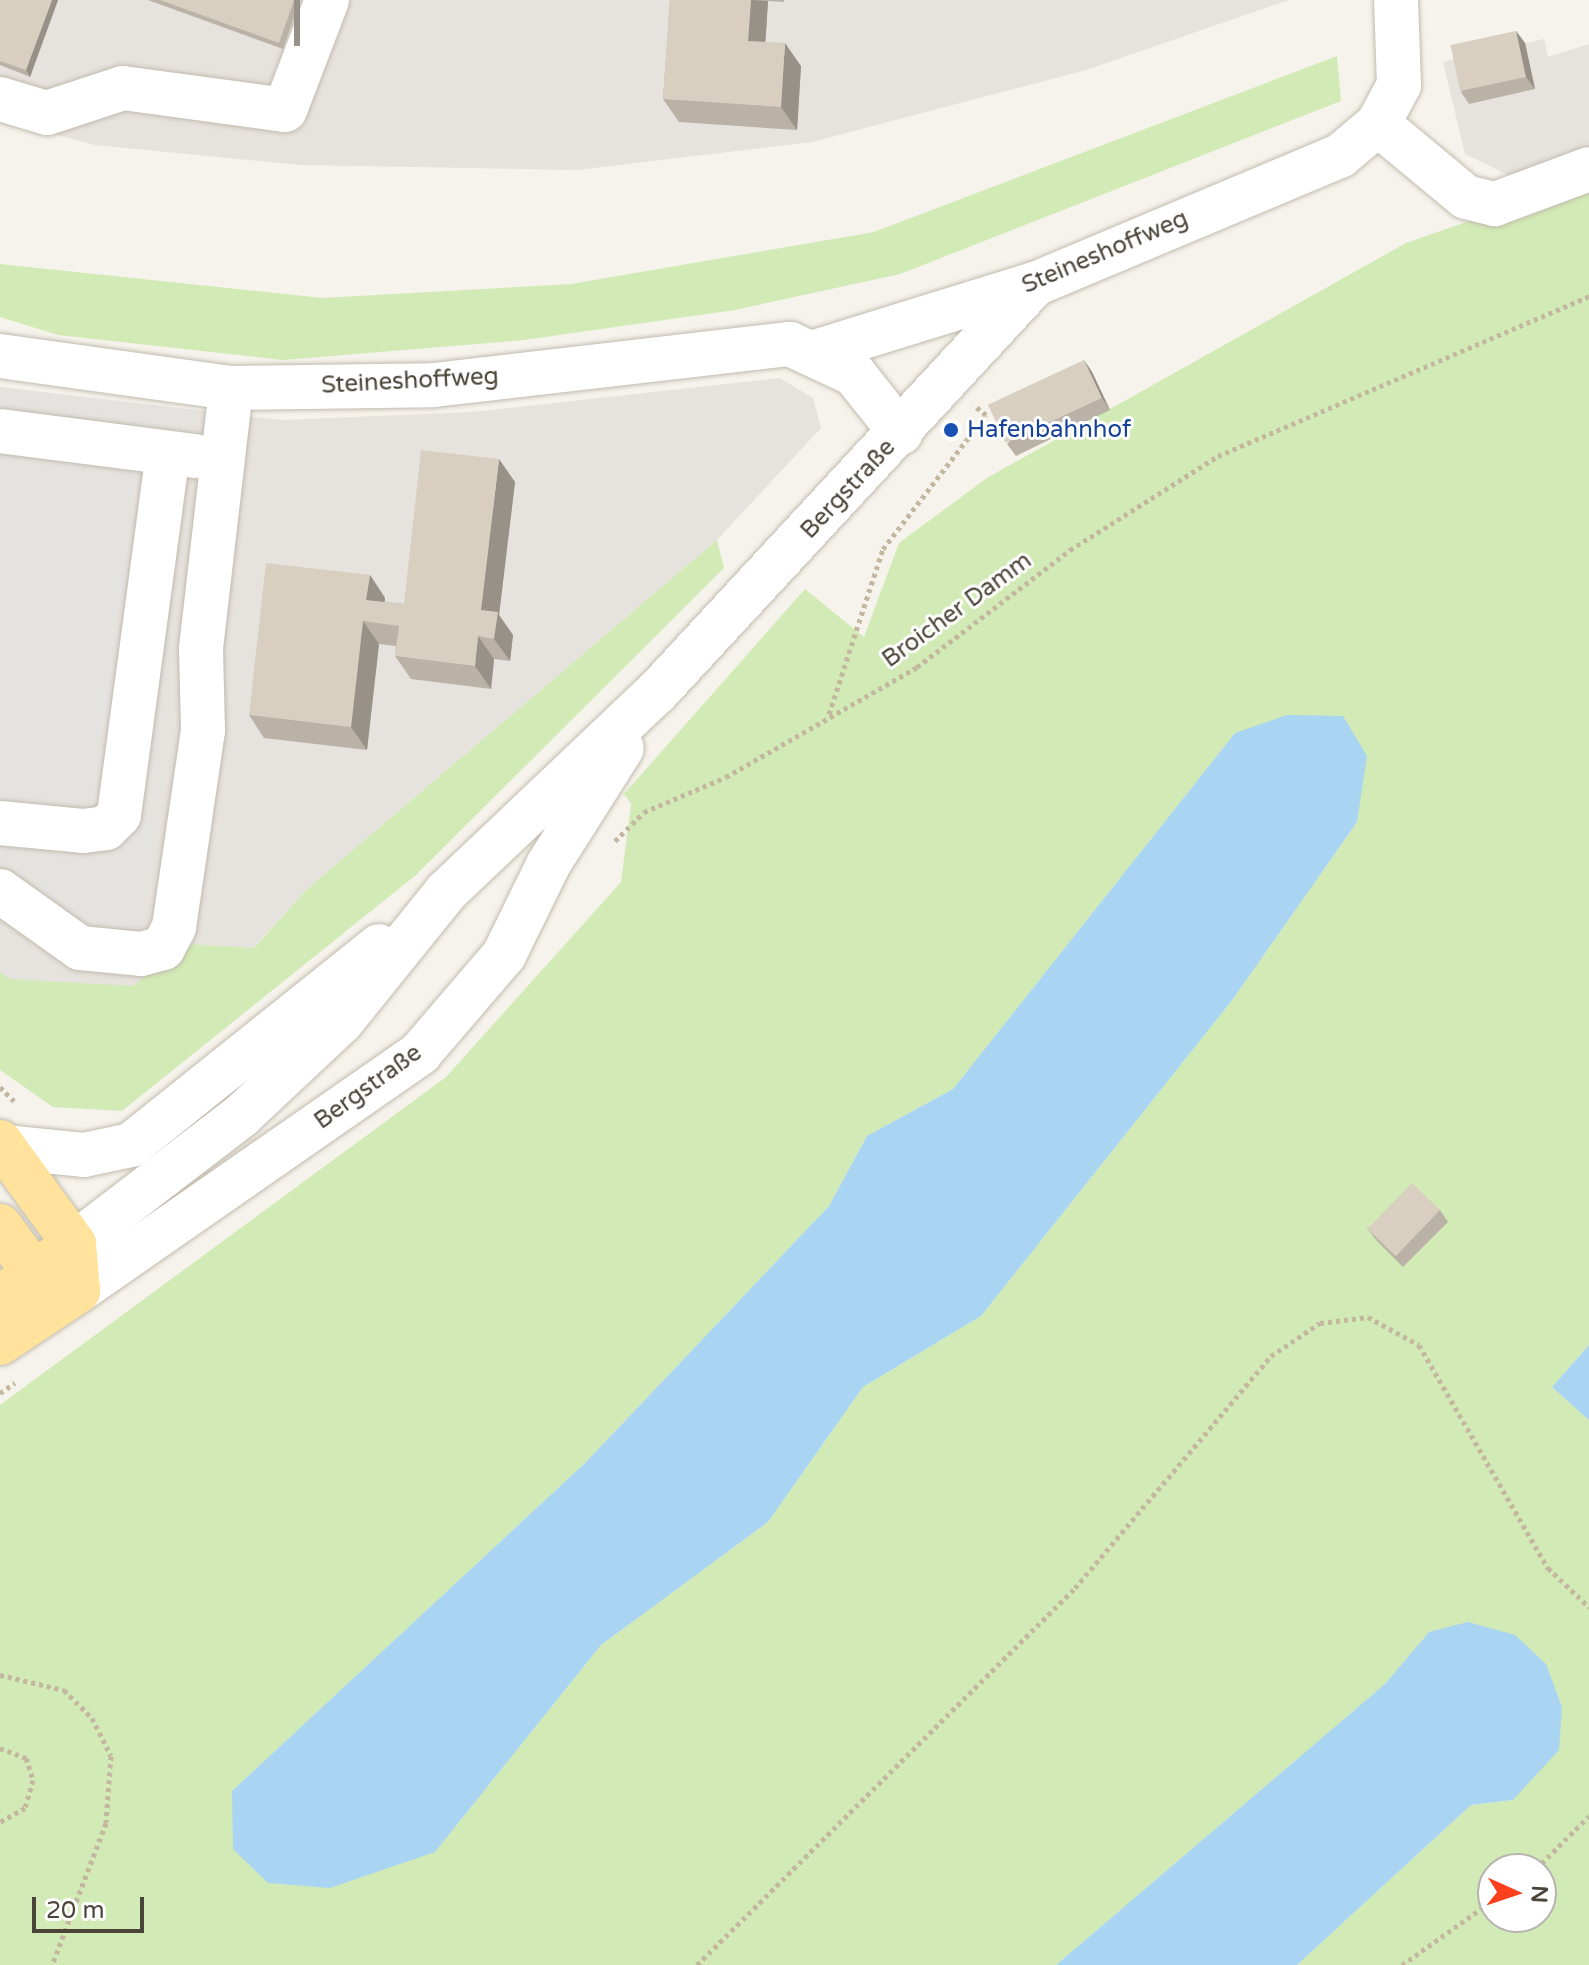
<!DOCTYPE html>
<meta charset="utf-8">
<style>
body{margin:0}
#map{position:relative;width:1589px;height:1965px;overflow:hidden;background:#f6f3ec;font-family:"Varela Round",sans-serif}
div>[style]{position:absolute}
.industrial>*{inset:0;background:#e6e2dd}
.green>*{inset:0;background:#d2eab5}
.parking>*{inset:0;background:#e5e3e0}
.water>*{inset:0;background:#a9d4f2}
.path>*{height:5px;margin-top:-2.5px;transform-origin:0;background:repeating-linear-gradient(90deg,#c4b79f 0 4px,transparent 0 8px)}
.roads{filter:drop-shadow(0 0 2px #c2bbae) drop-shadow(0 0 2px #c2bbae)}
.minor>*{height:44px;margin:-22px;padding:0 22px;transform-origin:22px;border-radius:22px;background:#fff}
.major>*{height:44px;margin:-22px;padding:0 22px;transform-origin:22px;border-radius:22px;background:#ffe39c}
.wall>*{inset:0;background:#bab2a6}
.shaded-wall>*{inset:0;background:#979187;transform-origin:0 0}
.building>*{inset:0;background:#d8cfc1;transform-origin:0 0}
.dots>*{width:22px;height:22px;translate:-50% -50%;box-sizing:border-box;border:4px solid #fff;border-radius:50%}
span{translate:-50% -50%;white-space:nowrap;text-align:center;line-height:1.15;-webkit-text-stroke:6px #fff;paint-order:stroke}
.street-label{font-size:24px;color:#4b4439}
.transit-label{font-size:24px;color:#164399}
.left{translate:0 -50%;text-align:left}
.north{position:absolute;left:1477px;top:1853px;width:80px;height:80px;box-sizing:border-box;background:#fff;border:2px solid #b7b4b0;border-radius:50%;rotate:93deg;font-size:22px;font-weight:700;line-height:32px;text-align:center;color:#4b4439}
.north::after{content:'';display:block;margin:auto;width:28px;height:36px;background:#fc3f1d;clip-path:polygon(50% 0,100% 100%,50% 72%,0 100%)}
.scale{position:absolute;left:32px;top:1897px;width:112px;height:36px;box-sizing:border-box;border:4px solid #4b4439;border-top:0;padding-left:10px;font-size:24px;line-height:28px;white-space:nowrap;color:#4b4439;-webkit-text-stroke:6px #fff;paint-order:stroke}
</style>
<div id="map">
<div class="industrial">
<div style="clip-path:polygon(0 0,1289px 0,1086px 70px,812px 142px,577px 170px,301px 165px,95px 145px,0 120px)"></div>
<div style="clip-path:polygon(1544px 39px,1548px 57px,1589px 44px,1589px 179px,1547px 194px,1465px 154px,1443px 62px)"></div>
<div style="clip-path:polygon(780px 378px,813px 398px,821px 428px,717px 540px,307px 889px,253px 948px,187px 944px,133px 987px,0 993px,0 387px,282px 420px,472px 412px)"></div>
</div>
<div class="green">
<div style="clip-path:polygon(1337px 56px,1341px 101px,900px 274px,735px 310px,524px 340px,283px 360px,58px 335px,0 317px,0 264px,323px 298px,571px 284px,874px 232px)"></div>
<div style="clip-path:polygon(evenodd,1589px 179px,1589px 1345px,1552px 1387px,1589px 1420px,1589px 1965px,1297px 1965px,1471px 1805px,1514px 1800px,1429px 1632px,1385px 1684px,1056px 1965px,0 1965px,0 1405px,446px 1077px,621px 882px,631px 804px,624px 794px,805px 589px,864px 637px,899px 543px,987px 478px,1406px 243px,1589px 179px,1235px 733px,1357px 822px,1233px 999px,981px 1316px,863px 1387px,768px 1522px,601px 1645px,435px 1852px,232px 1791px,585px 1463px,829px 1206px,867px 1136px,953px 1089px,1235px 733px,1589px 179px,1493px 1869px,1541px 1869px,1541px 1917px,1493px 1917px,1493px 1869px)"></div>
<div style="clip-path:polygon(717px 540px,724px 568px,416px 875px,122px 1111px,53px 1107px,0 1070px,0 972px,10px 979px,133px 986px,187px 944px,254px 948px,307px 889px)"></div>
</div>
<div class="parking">
<div style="clip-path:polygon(0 387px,195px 411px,140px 930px,79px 926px,0 868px)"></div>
</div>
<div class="water">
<div style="clip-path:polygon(1287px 715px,1343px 716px,1367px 756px,1357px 822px,1233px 999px,981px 1316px,863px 1387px,768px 1522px,601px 1645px,435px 1852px,330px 1888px,268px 1883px,233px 1849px,232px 1791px,585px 1463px,829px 1206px,867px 1136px,953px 1089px,1235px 733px)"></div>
<div style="clip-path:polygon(1589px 1345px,1589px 1420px,1552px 1387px)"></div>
<div style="clip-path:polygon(1468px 1622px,1515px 1635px,1546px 1664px,1562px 1707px,1559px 1750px,1513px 1800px,1471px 1805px,1297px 1965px,1056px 1965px,1385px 1684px,1429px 1632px)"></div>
</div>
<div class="path">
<div style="left:829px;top:714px;width:174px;rotate:-71.9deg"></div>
<div style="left:883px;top:549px;width:169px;rotate:-52.5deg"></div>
<div style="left:986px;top:415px;width:16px;rotate:-140deg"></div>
<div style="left:615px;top:841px;width:41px;rotate:-45deg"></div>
<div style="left:644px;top:812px;width:89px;rotate:-23.1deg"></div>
<div style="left:726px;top:777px;width:220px;rotate:-29.9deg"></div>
<div style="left:917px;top:667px;width:193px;rotate:-37.4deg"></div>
<div style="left:1070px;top:550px;width:175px;rotate:-32.4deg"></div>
<div style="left:1218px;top:456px;width:404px;rotate:-23.3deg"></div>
<div style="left:0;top:1087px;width:23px;rotate:45deg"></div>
<div style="left:0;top:1393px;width:18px;rotate:-34deg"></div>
<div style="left:0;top:1675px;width:66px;rotate:13.2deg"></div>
<div style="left:64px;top:1690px;width:40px;rotate:45deg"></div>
<div style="left:92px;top:1718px;width:42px;rotate:63.4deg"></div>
<div style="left:111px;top:1756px;width:67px;rotate:94.3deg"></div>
<div style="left:106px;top:1823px;width:152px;rotate:110.8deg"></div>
<div style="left:0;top:1748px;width:28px;rotate:21deg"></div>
<div style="left:26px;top:1758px;width:23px;rotate:72deg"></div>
<div style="left:33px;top:1780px;width:29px;rotate:106deg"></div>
<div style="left:25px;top:1808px;width:29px;rotate:151deg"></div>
<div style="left:1536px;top:1869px;width:75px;rotate:-45deg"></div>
<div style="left:697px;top:1965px;width:534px;rotate:-44.92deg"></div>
<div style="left:1075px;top:1588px;width:304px;rotate:-49.8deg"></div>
<div style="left:1271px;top:1356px;width:59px;rotate:-34deg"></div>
<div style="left:1320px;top:1323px;width:48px;rotate:-7.1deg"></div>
<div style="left:1368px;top:1317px;width:58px;rotate:28.8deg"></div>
<div style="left:1419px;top:1345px;width:258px;rotate:60deg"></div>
<div style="left:1548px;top:1568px;width:57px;rotate:43.6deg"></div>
<div style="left:1402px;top:1965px;width:112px;rotate:-35.5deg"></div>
</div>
<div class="roads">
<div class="minor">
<div style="left:0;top:99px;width:49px;rotate:16.6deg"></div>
<div style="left:47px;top:113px;width:80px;rotate:-18.2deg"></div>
<div style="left:123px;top:88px;width:163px;rotate:7.7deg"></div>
<div style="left:285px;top:110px;width:118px;rotate:-69.1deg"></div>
<div style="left:1378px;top:124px;width:114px;rotate:39.7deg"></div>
<div style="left:1466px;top:197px;width:30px;rotate:14deg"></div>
<div style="left:1495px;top:204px;width:100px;rotate:-20.4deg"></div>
<div style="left:818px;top:351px;width:227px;rotate:-17.2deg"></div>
<div style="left:1035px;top:284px;width:331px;rotate:-22.8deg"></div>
<div style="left:1340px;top:156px;width:50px;rotate:-40.1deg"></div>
<div style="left:1378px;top:124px;width:44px;rotate:-61.7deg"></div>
<div style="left:1399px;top:85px;width:85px;rotate:-92deg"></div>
<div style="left:0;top:356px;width:233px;rotate:7.9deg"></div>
<div style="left:231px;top:388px;width:203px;rotate:-0.8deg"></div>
<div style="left:434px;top:385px;width:358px;rotate:-6.6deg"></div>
<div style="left:790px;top:344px;width:71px;rotate:25.1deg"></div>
<div style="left:854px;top:374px;width:75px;rotate:51.5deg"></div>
<div style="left:0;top:431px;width:198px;rotate:7.3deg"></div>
<div style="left:0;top:823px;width:83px;rotate:5.5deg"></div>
<div style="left:83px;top:831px;width:23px;rotate:-7deg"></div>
<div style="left:106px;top:828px;width:18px;rotate:-45deg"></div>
<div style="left:119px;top:815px;width:365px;rotate:-82.3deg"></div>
<div style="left:0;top:891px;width:98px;rotate:35.5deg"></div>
<div style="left:80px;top:948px;width:61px;rotate:5.6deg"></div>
<div style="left:141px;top:954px;width:23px;rotate:-15deg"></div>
<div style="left:163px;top:948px;width:24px;rotate:-62deg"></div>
<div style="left:174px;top:927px;width:199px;rotate:-81.6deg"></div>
<div style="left:203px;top:730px;width:82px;rotate:-91.4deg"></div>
<div style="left:201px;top:648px;width:262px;rotate:-83.4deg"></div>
<div style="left:4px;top:1147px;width:80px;rotate:5.7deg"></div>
<div style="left:84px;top:1155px;width:48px;rotate:-12deg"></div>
<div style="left:131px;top:1145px;width:318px;rotate:-38.7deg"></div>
<div style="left:74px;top:1244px;width:212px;rotate:-37.5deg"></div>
<div style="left:242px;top:1115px;width:137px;rotate:-43.2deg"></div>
<div style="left:342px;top:1021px;width:166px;rotate:-51.1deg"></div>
<div style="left:446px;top:892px;width:291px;rotate:-43.5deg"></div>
<div style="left:657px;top:692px;width:556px;rotate:-47.19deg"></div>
<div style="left:78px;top:1291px;width:417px;rotate:-34.8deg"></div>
<div style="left:420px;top:1053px;width:129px;rotate:-49.4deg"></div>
<div style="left:504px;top:955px;width:100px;rotate:-63.9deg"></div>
<div style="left:548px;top:865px;width:138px;rotate:-57.7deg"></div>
</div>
<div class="major">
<div style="left:0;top:1142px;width:126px;rotate:54deg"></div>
<div style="left:74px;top:1244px;width:47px;rotate:85.1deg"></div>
<div style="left:0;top:1226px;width:59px;rotate:53.9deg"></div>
<div style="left:35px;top:1274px;width:46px;rotate:21.6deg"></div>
<div style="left:0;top:1298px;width:69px;rotate:-36.2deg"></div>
<div style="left:0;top:1343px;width:94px;rotate:-33.7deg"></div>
</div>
</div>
<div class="wall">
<div style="clip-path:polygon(0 0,58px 0,30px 77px,0 65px)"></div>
<div style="clip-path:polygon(148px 0,300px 0,283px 49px)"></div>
<div style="clip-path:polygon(670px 0,784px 0,784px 2px,768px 1px,765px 42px,801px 66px,797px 130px,679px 122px,663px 99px)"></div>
<div style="clip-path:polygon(1516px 31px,1525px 43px,1535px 89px,1469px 104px,1461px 92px)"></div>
<div style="clip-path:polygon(1084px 360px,1092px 372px,1110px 410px,1016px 456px,1007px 444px)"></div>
<div style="clip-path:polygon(515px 482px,499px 615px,513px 635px,510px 661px,494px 659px,491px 689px,411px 679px,395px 656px,396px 646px,379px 644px,367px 750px,264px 738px,249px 715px,370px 575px,385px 598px,385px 602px,404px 604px)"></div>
<div style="clip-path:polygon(1440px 1210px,1448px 1222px,1403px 1267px,1376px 1240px,1367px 1228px)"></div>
</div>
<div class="shaded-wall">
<div style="clip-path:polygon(52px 0,58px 0,30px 77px,26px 70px)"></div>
<div style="left:294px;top:0;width:6px;height:46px"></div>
<div style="clip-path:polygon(751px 0,768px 1px,764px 64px,748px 41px)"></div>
<div style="clip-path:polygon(1516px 31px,1525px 43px,1535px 89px,1526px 77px)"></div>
<div style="clip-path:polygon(785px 43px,801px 66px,797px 130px,781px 107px)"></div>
<div style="clip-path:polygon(1084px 360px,1092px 372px,1110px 410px,1102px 398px)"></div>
<div style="clip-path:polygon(499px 459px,515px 482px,499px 615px,513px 635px,510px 661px,494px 639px,481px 610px)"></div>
<div style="clip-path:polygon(370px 575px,385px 598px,382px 623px,366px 600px)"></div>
<div style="clip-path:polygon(363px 621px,379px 644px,367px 750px,351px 727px)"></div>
<div style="clip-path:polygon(478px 636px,494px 659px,491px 689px,475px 666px)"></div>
</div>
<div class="building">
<div style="clip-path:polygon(0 0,52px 0,26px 70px,0 61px)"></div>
<div style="clip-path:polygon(160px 0,294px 0,279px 43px)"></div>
<div style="clip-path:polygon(670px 0,751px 0,748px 41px,785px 43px,781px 107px,663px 99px)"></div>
<div style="left:1516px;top:31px;width:47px;height:67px;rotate:78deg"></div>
<div style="left:1084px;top:360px;width:42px;height:106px;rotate:65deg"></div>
<div style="clip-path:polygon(421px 450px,499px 459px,481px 610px,498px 612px,494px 639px,478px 636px,475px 666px,395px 656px,399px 626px,363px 621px,351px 727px,249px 715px,266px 563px,370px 575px,366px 600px,404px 604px)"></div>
<div style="left:1412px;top:1183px;width:39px;height:64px;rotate:44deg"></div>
</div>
<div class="dots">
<div style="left:951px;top:430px;background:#1a4fb4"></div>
</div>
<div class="street-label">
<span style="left:1105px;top:252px;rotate:-23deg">Steineshoffweg</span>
<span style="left:410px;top:381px;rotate:-3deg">Steineshoffweg</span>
<span style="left:848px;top:489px;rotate:-47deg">Bergstraße</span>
<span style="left:957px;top:610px;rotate:-36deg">Broicher Damm</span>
<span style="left:368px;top:1087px;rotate:-36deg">Bergstraße</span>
</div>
<div class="transit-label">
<span class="left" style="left:967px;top:430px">Hafenbahnhof</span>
</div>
<div class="north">N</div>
<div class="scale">20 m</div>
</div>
